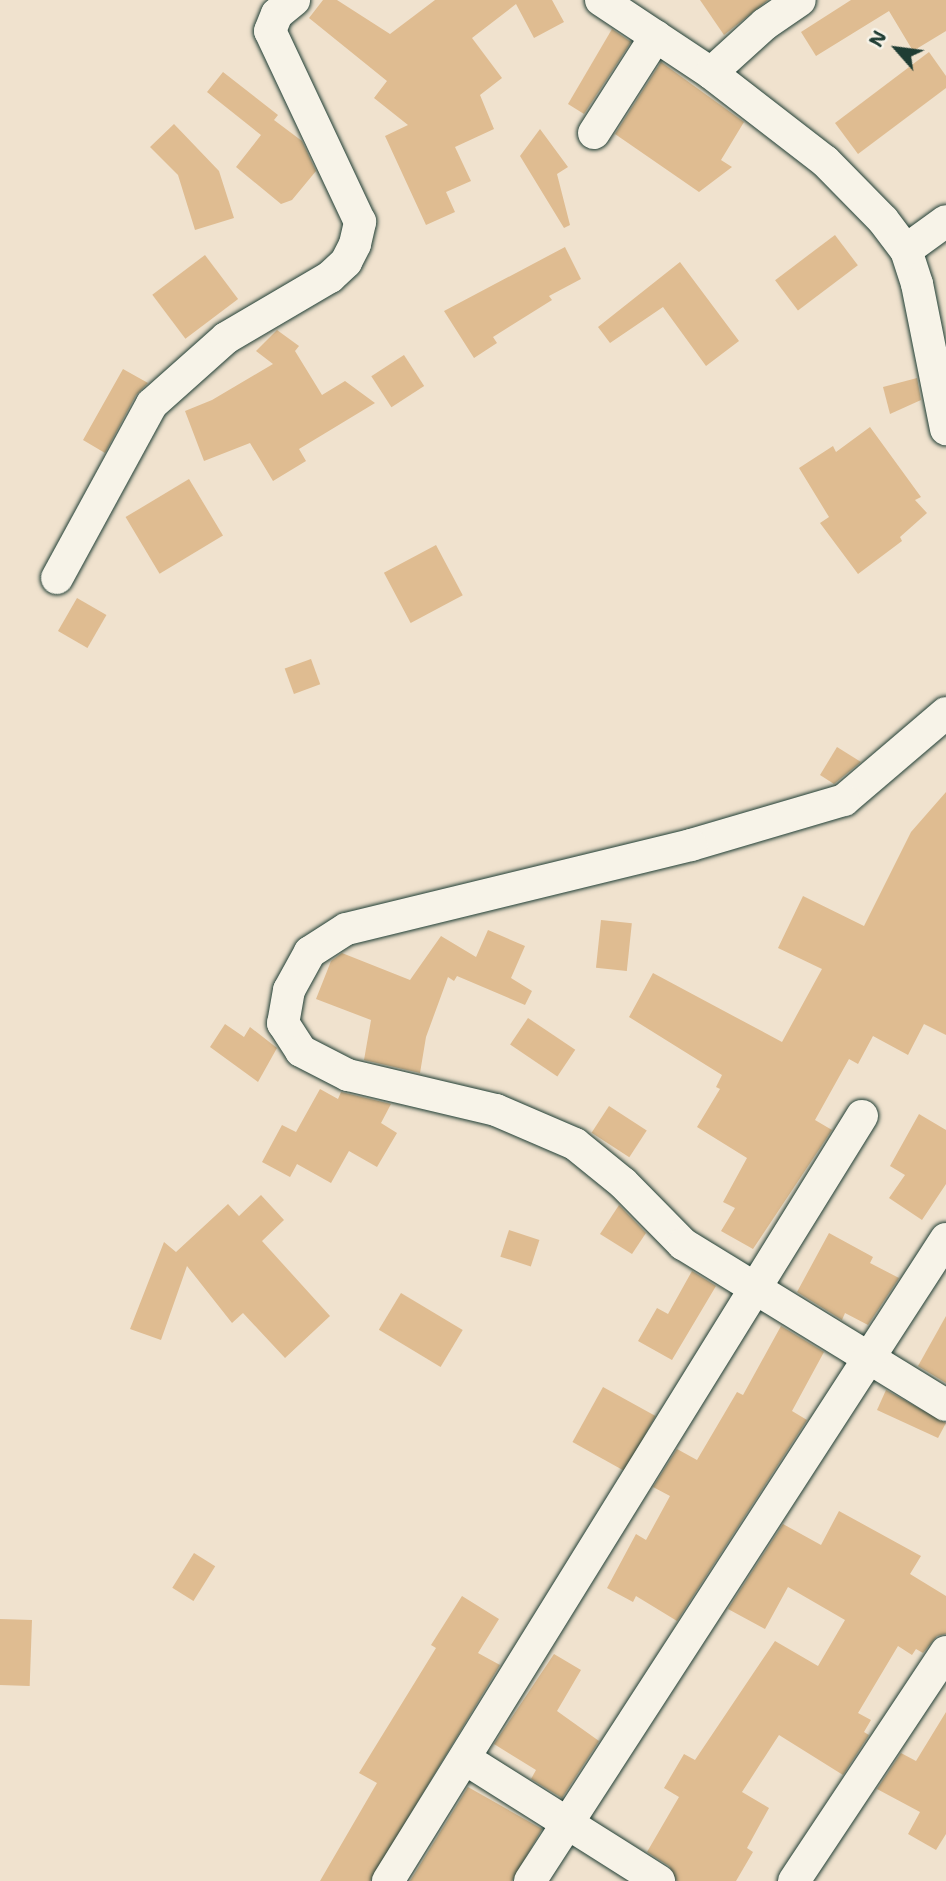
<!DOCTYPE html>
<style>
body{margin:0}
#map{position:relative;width:946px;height:1881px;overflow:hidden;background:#f0e2ce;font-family:"Shantell Sans",sans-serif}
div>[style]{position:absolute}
.building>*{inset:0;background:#dfbc91;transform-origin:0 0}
.roads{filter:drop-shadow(0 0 2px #1f3d34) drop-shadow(0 0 2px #1f3d34)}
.minor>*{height:32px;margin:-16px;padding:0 16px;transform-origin:16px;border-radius:16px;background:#f7f3e8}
span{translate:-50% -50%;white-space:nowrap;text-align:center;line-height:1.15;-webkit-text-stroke:6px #f7f3e8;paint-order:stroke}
.north{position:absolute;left:862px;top:14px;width:70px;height:70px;-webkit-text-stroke:5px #f7f3e8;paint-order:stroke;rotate:298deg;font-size:19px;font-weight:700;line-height:28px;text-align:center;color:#1f3d34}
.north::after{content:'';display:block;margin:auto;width:24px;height:32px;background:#1f3d34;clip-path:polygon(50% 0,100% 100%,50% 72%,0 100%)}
</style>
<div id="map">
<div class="building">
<div style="clip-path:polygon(323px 0,337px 0,390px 34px,435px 0,552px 0,564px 22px,534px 38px,516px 4px,472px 38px,502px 78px,480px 95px,494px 129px,455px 147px,471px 181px,446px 192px,455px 212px,426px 225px,385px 136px,408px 125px,374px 98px,387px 81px,309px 18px)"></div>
<div style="clip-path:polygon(700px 0,768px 0,724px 35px)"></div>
<div style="clip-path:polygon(851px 0,946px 0,946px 31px,913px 51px,889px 11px,816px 56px,801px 32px)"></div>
<div style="clip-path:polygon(612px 29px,631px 42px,584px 114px,568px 104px)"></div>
<div style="clip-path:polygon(929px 52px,946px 76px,946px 88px,858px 154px,835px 123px)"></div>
<div style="clip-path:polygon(661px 62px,744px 122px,721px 160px,732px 167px,699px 192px,615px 134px)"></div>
<div style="clip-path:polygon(223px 72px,278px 115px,274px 120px,302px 141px,316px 171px,292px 200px,281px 204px,236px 167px,261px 135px,207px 92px)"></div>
<div style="clip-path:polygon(174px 124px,219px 171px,234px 218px,195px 230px,178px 175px,150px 147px)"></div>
<div style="clip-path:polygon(540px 129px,568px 167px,557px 174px,570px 225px,564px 228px,520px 156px)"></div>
<div style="left:835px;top:235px;width:38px;height:75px;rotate:53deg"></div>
<div style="clip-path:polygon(565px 247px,581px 279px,549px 296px,552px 300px,493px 337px,497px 343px,474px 358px,444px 311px)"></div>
<div style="left:205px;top:255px;width:55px;height:66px;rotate:53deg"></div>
<div style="clip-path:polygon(680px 262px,739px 341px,706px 366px,663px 307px,610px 343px,598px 327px)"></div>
<div style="clip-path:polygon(277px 330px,299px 346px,295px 351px,322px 395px,345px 381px,375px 403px,299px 449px,306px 461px,273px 481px,250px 443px,204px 461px,185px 411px,212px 400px,273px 364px,256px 351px)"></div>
<div style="left:404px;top:355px;width:37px;height:39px;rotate:57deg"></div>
<div style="clip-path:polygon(123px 369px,148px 383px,136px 395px,105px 453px,83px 440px)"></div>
<div style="clip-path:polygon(917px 378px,921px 400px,890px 414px,883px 387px)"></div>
<div style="clip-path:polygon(870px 427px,921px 497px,915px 500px,927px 513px,900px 537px,902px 541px,858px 574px,820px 523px,829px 517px,799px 468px,833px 446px,836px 452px)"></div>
<div style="left:189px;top:479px;width:66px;height:74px;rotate:59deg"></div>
<div style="left:436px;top:545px;width:57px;height:59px;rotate:62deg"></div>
<div style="left:77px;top:598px;width:34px;height:38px;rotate:30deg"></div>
<div style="left:311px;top:659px;width:27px;height:28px;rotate:70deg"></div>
<div style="clip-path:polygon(837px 747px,861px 762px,834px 784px,820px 775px)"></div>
<div style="clip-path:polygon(946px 792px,946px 1035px,924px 1024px,908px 1055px,873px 1036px,858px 1064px,849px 1059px,815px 1120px,832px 1130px,753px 1249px,721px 1231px,735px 1208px,723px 1202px,747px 1158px,697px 1127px,720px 1089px,716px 1087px,722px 1075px,629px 1017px,653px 973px,782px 1042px,822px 969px,778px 948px,803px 896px,864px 926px,911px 832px)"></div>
<div style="left:601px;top:920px;width:31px;height:48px;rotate:6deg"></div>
<div style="clip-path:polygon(488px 930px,525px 946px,511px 978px,532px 991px,525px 1005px,457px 976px,454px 981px,448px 977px,426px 1037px,420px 1073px,364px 1060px,371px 1020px,316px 999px,331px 961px,342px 953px,410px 980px,441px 936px,476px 957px)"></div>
<div style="left:528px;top:1018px;width:57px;height:32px;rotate:34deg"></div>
<div style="clip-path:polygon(225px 1024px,244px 1037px,250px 1027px,277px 1048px,258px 1082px,210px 1047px)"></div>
<div style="clip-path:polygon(320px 1089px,338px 1099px,341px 1092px,391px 1104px,381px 1123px,397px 1133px,377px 1167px,349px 1151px,331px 1183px,297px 1164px,290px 1177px,262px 1162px,282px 1125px,296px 1132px)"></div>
<div style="left:609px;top:1106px;width:45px;height:32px;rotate:33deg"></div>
<div style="clip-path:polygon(919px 1114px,946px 1130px,946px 1184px,922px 1220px,889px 1198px,905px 1175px,890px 1166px)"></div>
<div style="clip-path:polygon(261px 1195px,284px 1220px,262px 1241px,330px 1316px,285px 1358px,243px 1313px,232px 1323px,187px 1266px,161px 1340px,130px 1329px,164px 1242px,176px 1252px,228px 1204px,239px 1216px)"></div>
<div style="clip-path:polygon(619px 1205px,646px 1233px,632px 1254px,600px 1234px)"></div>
<div style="left:509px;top:1230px;width:32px;height:28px;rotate:18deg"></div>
<div style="clip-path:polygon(829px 1233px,873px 1257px,870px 1263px,899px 1278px,868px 1325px,845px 1313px,842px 1320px,797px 1292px)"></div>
<div style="clip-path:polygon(692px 1271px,716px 1286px,672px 1360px,638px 1341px,657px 1308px,668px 1314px)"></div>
<div style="left:401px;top:1293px;width:72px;height:43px;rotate:31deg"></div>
<div style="clip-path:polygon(946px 1316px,946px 1383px,918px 1366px)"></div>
<div style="clip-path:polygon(781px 1326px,824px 1352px,792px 1411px,807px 1420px,677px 1621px,636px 1596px,633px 1602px,607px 1588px,636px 1534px,646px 1540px,670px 1496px,653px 1487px,677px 1449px,697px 1460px,737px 1392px,743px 1395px)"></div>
<div style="left:603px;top:1387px;width:60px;height:63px;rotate:29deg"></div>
<div style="clip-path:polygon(886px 1390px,946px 1423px,938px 1438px,877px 1410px)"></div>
<div style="clip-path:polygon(839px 1511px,921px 1556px,910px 1574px,946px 1596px,946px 1634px,937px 1636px,923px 1653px,916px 1649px,912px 1655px,898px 1646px,858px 1713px,871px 1720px,864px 1732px,869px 1735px,843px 1775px,779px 1735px,742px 1792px,769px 1808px,747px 1848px,753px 1852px,736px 1881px,677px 1881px,669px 1866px,647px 1852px,679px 1797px,664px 1788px,684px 1754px,695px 1760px,775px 1641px,818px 1666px,845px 1620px,788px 1587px,765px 1629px,728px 1609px,783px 1524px,821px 1545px)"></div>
<div style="left:194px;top:1553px;width:25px;height:41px;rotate:32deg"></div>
<div style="clip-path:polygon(462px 1596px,499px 1619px,478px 1653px,500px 1665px,370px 1881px,320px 1881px,377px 1783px,359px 1773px,436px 1648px,431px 1645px)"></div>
<div style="left:0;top:1619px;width:32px;height:66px;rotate:2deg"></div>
<div style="clip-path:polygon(554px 1654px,581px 1670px,557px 1711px,599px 1741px,562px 1798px,531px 1779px,536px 1770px,494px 1744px)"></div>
<div style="clip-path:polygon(946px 1712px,946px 1834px,936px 1850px,908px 1834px,920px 1812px,877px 1789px,901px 1753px,916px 1761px)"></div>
<div style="clip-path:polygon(468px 1787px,542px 1829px,512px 1881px,410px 1881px)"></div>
</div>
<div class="roads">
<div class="minor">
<div style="left:601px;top:0;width:132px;rotate:33.6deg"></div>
<div style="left:711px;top:73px;width:144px;rotate:37.7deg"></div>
<div style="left:825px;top:161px;width:83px;rotate:45.5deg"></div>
<div style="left:883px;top:220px;width:38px;rotate:53deg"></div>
<div style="left:906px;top:250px;width:36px;rotate:72deg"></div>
<div style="left:917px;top:284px;width:148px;rotate:78.7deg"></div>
<div style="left:711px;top:73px;width:73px;rotate:-42.2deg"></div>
<div style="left:765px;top:24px;width:42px;rotate:-34.4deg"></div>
<div style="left:594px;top:133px;width:115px;rotate:-57.4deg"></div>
<div style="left:906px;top:250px;width:49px;rotate:-35.9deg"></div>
<div style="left:57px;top:578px;width:198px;rotate:-61.4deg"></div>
<div style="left:152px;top:404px;width:99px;rotate:-41.7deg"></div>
<div style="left:226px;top:338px;width:121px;rotate:-30.4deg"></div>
<div style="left:330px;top:277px;width:22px;rotate:-43deg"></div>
<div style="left:346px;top:262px;width:20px;rotate:-63deg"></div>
<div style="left:355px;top:244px;width:23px;rotate:-77deg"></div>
<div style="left:360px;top:222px;width:211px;rotate:-115.2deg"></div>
<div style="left:270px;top:31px;width:18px;rotate:-68deg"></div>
<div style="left:277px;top:14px;width:22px;rotate:-39deg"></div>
<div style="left:946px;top:713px;width:134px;rotate:139.5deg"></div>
<div style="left:844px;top:800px;width:159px;rotate:163.6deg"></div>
<div style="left:691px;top:845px;width:355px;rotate:166.3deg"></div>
<div style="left:346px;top:929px;width:43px;rotate:147.4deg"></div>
<div style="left:310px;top:952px;width:43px;rotate:118.9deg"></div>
<div style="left:289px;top:990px;width:34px;rotate:100deg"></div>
<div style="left:283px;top:1023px;width:33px;rotate:57deg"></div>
<div style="left:301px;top:1051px;width:53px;rotate:27.1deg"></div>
<div style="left:348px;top:1075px;width:152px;rotate:13.3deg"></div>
<div style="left:496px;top:1110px;width:86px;rotate:23.3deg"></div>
<div style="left:575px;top:1144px;width:62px;rotate:39.1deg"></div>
<div style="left:623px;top:1183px;width:86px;rotate:45.5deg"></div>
<div style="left:683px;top:1244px;width:308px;rotate:31.5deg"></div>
<div style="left:467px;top:1760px;width:227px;rotate:32.2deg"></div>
<div style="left:388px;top:1881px;width:900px;rotate:-58.22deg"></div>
<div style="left:530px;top:1881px;width:765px;rotate:-57.06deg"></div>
<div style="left:794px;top:1881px;width:275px;rotate:-56.4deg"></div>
</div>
</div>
<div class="north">N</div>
</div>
